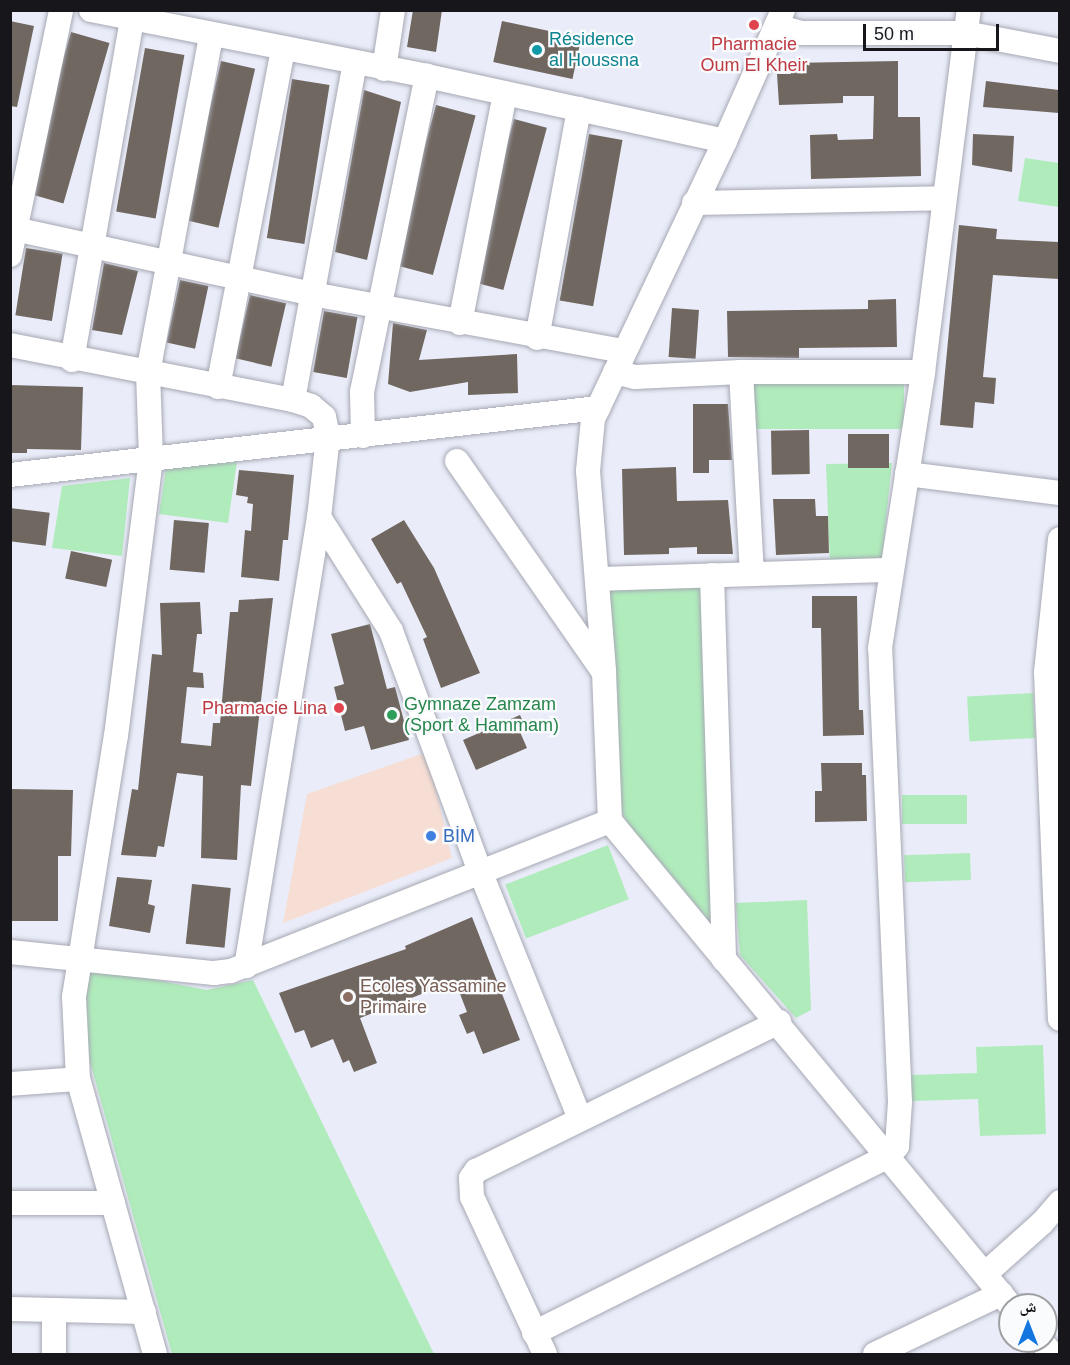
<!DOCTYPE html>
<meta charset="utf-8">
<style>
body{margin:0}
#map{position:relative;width:1070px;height:1365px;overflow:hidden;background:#eaedf9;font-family:Arial,"Noto Naskh Arabic",sans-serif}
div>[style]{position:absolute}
.commercial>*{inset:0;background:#f6ded4}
.green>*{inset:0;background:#b0ebbc;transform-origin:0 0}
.building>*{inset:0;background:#706760;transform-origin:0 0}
.roads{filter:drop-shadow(0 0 2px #a6a8b3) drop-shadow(0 0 2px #a6a8b3)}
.minor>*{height:24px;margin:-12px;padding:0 12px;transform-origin:12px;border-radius:12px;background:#fff}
.dots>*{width:16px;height:16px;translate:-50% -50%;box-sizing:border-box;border:3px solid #fafbfd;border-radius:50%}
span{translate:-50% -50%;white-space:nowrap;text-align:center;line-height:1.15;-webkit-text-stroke:4.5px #fafbfd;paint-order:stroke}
.culture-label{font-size:18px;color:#0d838f}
.left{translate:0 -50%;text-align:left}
.health-label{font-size:18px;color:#be3a42}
.right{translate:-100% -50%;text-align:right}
.leisure-label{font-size:18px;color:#27864d}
.shop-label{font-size:18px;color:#366cbe}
.education-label{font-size:18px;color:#785e54}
.frame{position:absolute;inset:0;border:12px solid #17171b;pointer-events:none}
.north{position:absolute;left:998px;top:1293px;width:60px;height:60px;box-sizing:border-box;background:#fafbfd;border:2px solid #9fa0a3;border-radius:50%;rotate:0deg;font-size:16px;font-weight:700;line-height:24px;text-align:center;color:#17171b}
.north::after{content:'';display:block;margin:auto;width:21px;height:27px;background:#1477df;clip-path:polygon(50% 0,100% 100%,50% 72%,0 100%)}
.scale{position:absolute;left:863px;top:24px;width:136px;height:27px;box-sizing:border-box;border:3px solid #17171b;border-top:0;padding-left:8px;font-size:18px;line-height:21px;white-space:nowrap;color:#17171b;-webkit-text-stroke:4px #fafbfd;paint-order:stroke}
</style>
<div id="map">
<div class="commercial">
<div style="clip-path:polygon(427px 752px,452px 858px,283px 923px,307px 794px)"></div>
</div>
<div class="green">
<div style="clip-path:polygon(1025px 158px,1059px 163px,1059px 207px,1018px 201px)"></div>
<div style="left:754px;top:382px;width:150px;height:47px"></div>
<div style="clip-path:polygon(237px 462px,228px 523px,159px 514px,166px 468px)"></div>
<div style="clip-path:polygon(892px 463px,882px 557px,830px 564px,826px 464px)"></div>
<div style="clip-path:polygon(130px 478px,122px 556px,52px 548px,62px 486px)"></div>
<div style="clip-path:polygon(701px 582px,712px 924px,628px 824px,622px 812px,607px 595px,610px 589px)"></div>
<div style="left:1033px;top:693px;width:45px;height:66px;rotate:87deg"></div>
<div style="left:967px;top:795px;width:29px;height:65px;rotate:90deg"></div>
<div style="left:608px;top:845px;width:58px;height:110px;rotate:69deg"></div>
<div style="left:970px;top:853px;width:27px;height:66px;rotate:88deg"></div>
<div style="clip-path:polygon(807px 900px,811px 1010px,796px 1018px,740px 955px,736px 903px)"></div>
<div style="clip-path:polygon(90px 967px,207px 990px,253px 980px,434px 1354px,172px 1354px,88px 1055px,85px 993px)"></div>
<div style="clip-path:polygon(1043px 1045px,1046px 1134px,980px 1136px,978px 1099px,912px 1101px,911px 1075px,977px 1073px,976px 1047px)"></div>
</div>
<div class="building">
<div style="clip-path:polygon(413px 10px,442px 10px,436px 52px,407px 47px)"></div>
<div style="clip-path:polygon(10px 21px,34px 26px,17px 107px,10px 106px)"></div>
<div style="left:502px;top:21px;width:81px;height:42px;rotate:12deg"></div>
<div style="left:71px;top:32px;width:40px;height:167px;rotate:16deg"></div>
<div style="left:145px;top:48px;width:40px;height:166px;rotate:10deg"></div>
<div style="left:221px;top:61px;width:35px;height:163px;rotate:13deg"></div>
<div style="clip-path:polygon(898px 61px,898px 117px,920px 117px,921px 176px,811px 179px,810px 135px,837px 134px,838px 140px,873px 139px,874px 96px,843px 96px,843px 103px,779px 105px,777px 74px,791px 74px,791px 63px)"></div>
<div style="left:292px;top:79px;width:38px;height:161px;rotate:9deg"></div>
<div style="clip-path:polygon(986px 81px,1059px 90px,1059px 113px,983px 107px)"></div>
<div style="clip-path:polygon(364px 90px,401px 102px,367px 260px,335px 252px)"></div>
<div style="left:436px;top:105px;width:41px;height:165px;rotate:15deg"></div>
<div style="left:514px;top:119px;width:34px;height:168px;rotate:15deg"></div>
<div style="left:589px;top:134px;width:34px;height:169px;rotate:10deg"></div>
<div style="clip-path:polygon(973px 134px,1014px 136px,1012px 172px,972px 165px)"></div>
<div style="clip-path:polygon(959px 225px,997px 229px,996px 239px,1059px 242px,1059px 279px,993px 275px,983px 377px,996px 378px,994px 404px,975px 402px,973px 428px,940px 425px)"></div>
<div style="left:26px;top:248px;width:37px;height:68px;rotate:9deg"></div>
<div style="clip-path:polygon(104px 263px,138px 271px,122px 335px,92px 330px)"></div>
<div style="left:180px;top:280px;width:29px;height:64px;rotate:12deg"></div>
<div style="left:250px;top:295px;width:37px;height:65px;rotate:13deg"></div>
<div style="clip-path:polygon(896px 299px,897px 347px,799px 348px,799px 358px,728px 357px,727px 311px,868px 309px,868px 300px)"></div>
<div style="left:672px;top:308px;width:27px;height:49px;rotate:4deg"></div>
<div style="left:324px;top:311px;width:34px;height:62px;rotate:10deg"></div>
<div style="clip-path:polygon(393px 323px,427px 330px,419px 360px,517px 354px,518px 393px,468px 395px,468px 382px,410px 392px,388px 384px)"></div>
<div style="clip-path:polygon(10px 385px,83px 387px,81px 450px,27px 449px,27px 453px,10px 453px)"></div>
<div style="clip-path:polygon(693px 404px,728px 404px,732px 460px,709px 460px,709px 473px,693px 473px)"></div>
<div style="left:809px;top:430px;width:44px;height:38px;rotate:89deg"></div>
<div style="left:889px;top:434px;width:34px;height:41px;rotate:90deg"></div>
<div style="clip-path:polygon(676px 467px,677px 501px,728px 500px,733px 554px,697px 554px,697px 547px,669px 548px,669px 554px,624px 555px,622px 469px)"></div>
<div style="clip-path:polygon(239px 470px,294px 475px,288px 540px,283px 540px,279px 581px,241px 577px,245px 530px,251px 531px,253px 504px,247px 503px,248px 497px,236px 495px)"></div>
<div style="clip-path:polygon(773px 499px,815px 499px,816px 516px,828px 516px,829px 553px,776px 555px)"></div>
<div style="left:10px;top:508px;width:40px;height:33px;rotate:7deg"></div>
<div style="left:174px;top:520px;width:35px;height:50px;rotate:5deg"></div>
<div style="clip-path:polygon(404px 520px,434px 568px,480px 673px,441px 688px,423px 639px,427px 637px,401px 582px,397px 584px,371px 539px)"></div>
<div style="left:71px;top:551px;width:42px;height:28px;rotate:12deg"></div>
<div style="clip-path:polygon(812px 596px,857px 596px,859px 710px,863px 710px,864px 735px,823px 736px,821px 628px,812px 628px)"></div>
<div style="clip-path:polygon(273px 598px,251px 786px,241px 785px,237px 860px,201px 858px,203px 776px,177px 773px,164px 847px,158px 846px,156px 857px,121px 855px,132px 789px,138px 790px,152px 654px,162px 655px,160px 603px,200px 602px,202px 634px,197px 634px,193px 672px,203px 673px,204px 688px,187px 687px,181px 743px,211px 746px,213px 723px,220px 723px,230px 612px,238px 612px,239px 600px)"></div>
<div style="clip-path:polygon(370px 624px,387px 689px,395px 687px,409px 740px,371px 750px,364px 726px,345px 731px,334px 687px,344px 684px,331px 634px)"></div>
<div style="clip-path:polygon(520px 715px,526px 729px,520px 732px,527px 748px,476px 770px,463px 740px)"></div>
<div style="clip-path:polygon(821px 763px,862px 763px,862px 775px,866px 775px,867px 821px,815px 822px,815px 791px,822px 791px)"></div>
<div style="clip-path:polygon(10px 789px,73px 790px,71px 856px,58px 856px,58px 921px,10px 921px)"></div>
<div style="clip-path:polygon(117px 877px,152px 880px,148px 904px,155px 906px,150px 933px,109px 926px)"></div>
<div style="left:192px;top:884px;width:39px;height:60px;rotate:6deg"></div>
<div style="clip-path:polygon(472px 917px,520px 1040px,483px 1054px,474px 1031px,467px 1034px,459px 1015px,467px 1012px,455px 981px,360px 1018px,377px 1063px,354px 1072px,349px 1060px,343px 1063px,333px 1039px,311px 1048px,304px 1030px,295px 1033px,279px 993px,406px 949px,405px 946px)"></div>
</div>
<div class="roads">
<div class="minor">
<div style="left:91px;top:10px;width:342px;rotate:11.1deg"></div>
<div style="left:427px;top:76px;width:305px;rotate:12.3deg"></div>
<div style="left:783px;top:10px;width:143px;rotate:113.9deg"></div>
<div style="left:725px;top:141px;width:308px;rotate:115.4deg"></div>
<div style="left:593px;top:419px;width:52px;rotate:95.5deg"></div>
<div style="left:588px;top:471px;width:202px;rotate:85.4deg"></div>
<div style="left:604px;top:672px;width:149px;rotate:87.7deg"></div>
<div style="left:610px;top:821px;width:628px;rotate:50.43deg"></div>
<div style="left:776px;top:26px;width:27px;rotate:15deg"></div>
<div style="left:802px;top:33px;width:163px"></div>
<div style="left:965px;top:33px;width:97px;rotate:10.7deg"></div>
<div style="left:384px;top:69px;width:60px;rotate:-81.3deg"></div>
<div style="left:694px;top:203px;width:250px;rotate:-1.1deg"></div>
<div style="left:10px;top:228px;width:309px;rotate:12.3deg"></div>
<div style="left:312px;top:294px;width:316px;rotate:10.4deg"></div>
<div style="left:10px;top:255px;width:250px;rotate:-78.2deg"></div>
<div style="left:460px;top:323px;width:234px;rotate:-78.9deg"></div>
<div style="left:537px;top:338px;width:233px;rotate:-79.6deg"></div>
<div style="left:10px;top:345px;width:288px;rotate:11deg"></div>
<div style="left:293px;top:400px;width:19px;rotate:18deg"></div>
<div style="left:311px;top:406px;width:17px;rotate:40deg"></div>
<div style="left:324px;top:417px;width:19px;rotate:78deg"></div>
<div style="left:328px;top:436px;width:81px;rotate:96.3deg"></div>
<div style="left:319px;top:517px;width:455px;rotate:99.2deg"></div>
<div style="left:72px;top:360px;width:346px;rotate:-80deg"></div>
<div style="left:615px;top:372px;width:21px;rotate:14deg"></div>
<div style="left:635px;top:377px;width:106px;rotate:-2.7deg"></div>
<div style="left:741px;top:372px;width:182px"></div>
<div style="left:741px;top:372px;width:202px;rotate:86.9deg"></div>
<div style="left:218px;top:387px;width:343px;rotate:-79.1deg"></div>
<div style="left:293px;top:400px;width:343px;rotate:-79.6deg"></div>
<div style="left:363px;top:436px;width:44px;rotate:-91.3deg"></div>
<div style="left:362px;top:392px;width:323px;rotate:-78.4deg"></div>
<div style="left:457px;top:461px;width:256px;rotate:55.2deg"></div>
<div style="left:907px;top:474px;width:154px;rotate:7.1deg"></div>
<div style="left:10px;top:475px;width:592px;rotate:-6.5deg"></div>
<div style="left:319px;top:517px;width:135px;rotate:57.7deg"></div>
<div style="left:391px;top:631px;width:256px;rotate:69.7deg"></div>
<div style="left:480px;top:871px;width:267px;rotate:68deg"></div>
<div style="left:1060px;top:539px;width:134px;rotate:96deg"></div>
<div style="left:1046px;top:672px;width:347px;rotate:87.7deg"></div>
<div style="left:712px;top:575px;width:385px;rotate:88.2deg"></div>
<div style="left:598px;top:579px;width:291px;rotate:-1.8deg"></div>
<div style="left:10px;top:952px;width:205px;rotate:5.9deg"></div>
<div style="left:214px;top:973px;width:17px;rotate:-7deg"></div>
<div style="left:231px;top:971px;width:408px;rotate:-21.6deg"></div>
<div style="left:10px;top:1084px;width:68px;rotate:-4.2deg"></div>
<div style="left:10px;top:1203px;width:103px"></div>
<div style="left:986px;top:1273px;width:75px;rotate:-41.8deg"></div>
<div style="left:1042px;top:1223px;width:28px;rotate:-49deg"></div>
<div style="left:10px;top:1309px;width:134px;rotate:1.3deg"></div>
<div style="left:54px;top:1310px;width:44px;rotate:90deg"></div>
<div style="left:534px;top:1333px;width:397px;rotate:-26.5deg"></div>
<div style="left:889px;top:1156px;width:13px;rotate:-51deg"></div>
<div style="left:897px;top:1146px;width:44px;rotate:-86.1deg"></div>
<div style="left:900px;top:1102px;width:454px;rotate:-92.5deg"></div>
<div style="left:880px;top:648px;width:279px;rotate:-81.1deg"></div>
<div style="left:923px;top:372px;width:365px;rotate:-82.8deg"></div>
<div style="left:1041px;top:1341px;width:17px;rotate:50deg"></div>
<div style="left:155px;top:1354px;width:286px;rotate:-105.6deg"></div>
<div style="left:78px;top:1079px;width:82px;rotate:-92.8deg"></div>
<div style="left:74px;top:997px;width:264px;rotate:-80.9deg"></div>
<div style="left:116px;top:736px;width:280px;rotate:-82.8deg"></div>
<div style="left:151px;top:458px;width:85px;rotate:-92deg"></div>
<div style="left:148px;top:373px;width:344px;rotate:-79.4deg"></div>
<div style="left:545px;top:1354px;width:173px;rotate:-114.9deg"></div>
<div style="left:472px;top:1197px;width:19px;rotate:-93deg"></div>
<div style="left:471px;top:1178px;width:9px;rotate:-54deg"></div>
<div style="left:476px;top:1171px;width:338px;rotate:-26.2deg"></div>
<div style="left:875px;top:1354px;width:140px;rotate:-25.5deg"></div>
</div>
</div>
<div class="dots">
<div style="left:754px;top:25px;background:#e0444e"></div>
<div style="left:537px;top:50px;background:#0f9aa8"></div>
<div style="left:339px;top:708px;background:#e0444e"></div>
<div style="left:392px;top:715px;background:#2e9e5b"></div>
<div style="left:431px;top:836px;background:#3f7fe0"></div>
<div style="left:348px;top:997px;background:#8d6e63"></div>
</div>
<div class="culture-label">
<span class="left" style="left:549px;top:50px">Résidence<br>al Houssna</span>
</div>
<div class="health-label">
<span style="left:754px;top:55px">Pharmacie<br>Oum El Kheir</span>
<span class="right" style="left:327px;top:708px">Pharmacie Lina</span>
</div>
<div class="leisure-label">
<span class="left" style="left:404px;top:715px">Gymnaze Zamzam<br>(Sport &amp; Hammam)</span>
</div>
<div class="shop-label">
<span class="left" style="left:443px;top:836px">BİM</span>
</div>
<div class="education-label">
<span class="left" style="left:360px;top:997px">Ecoles Yassamine<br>Primaire</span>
</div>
<div class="frame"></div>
<div class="north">ش</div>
<div class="scale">50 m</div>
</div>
